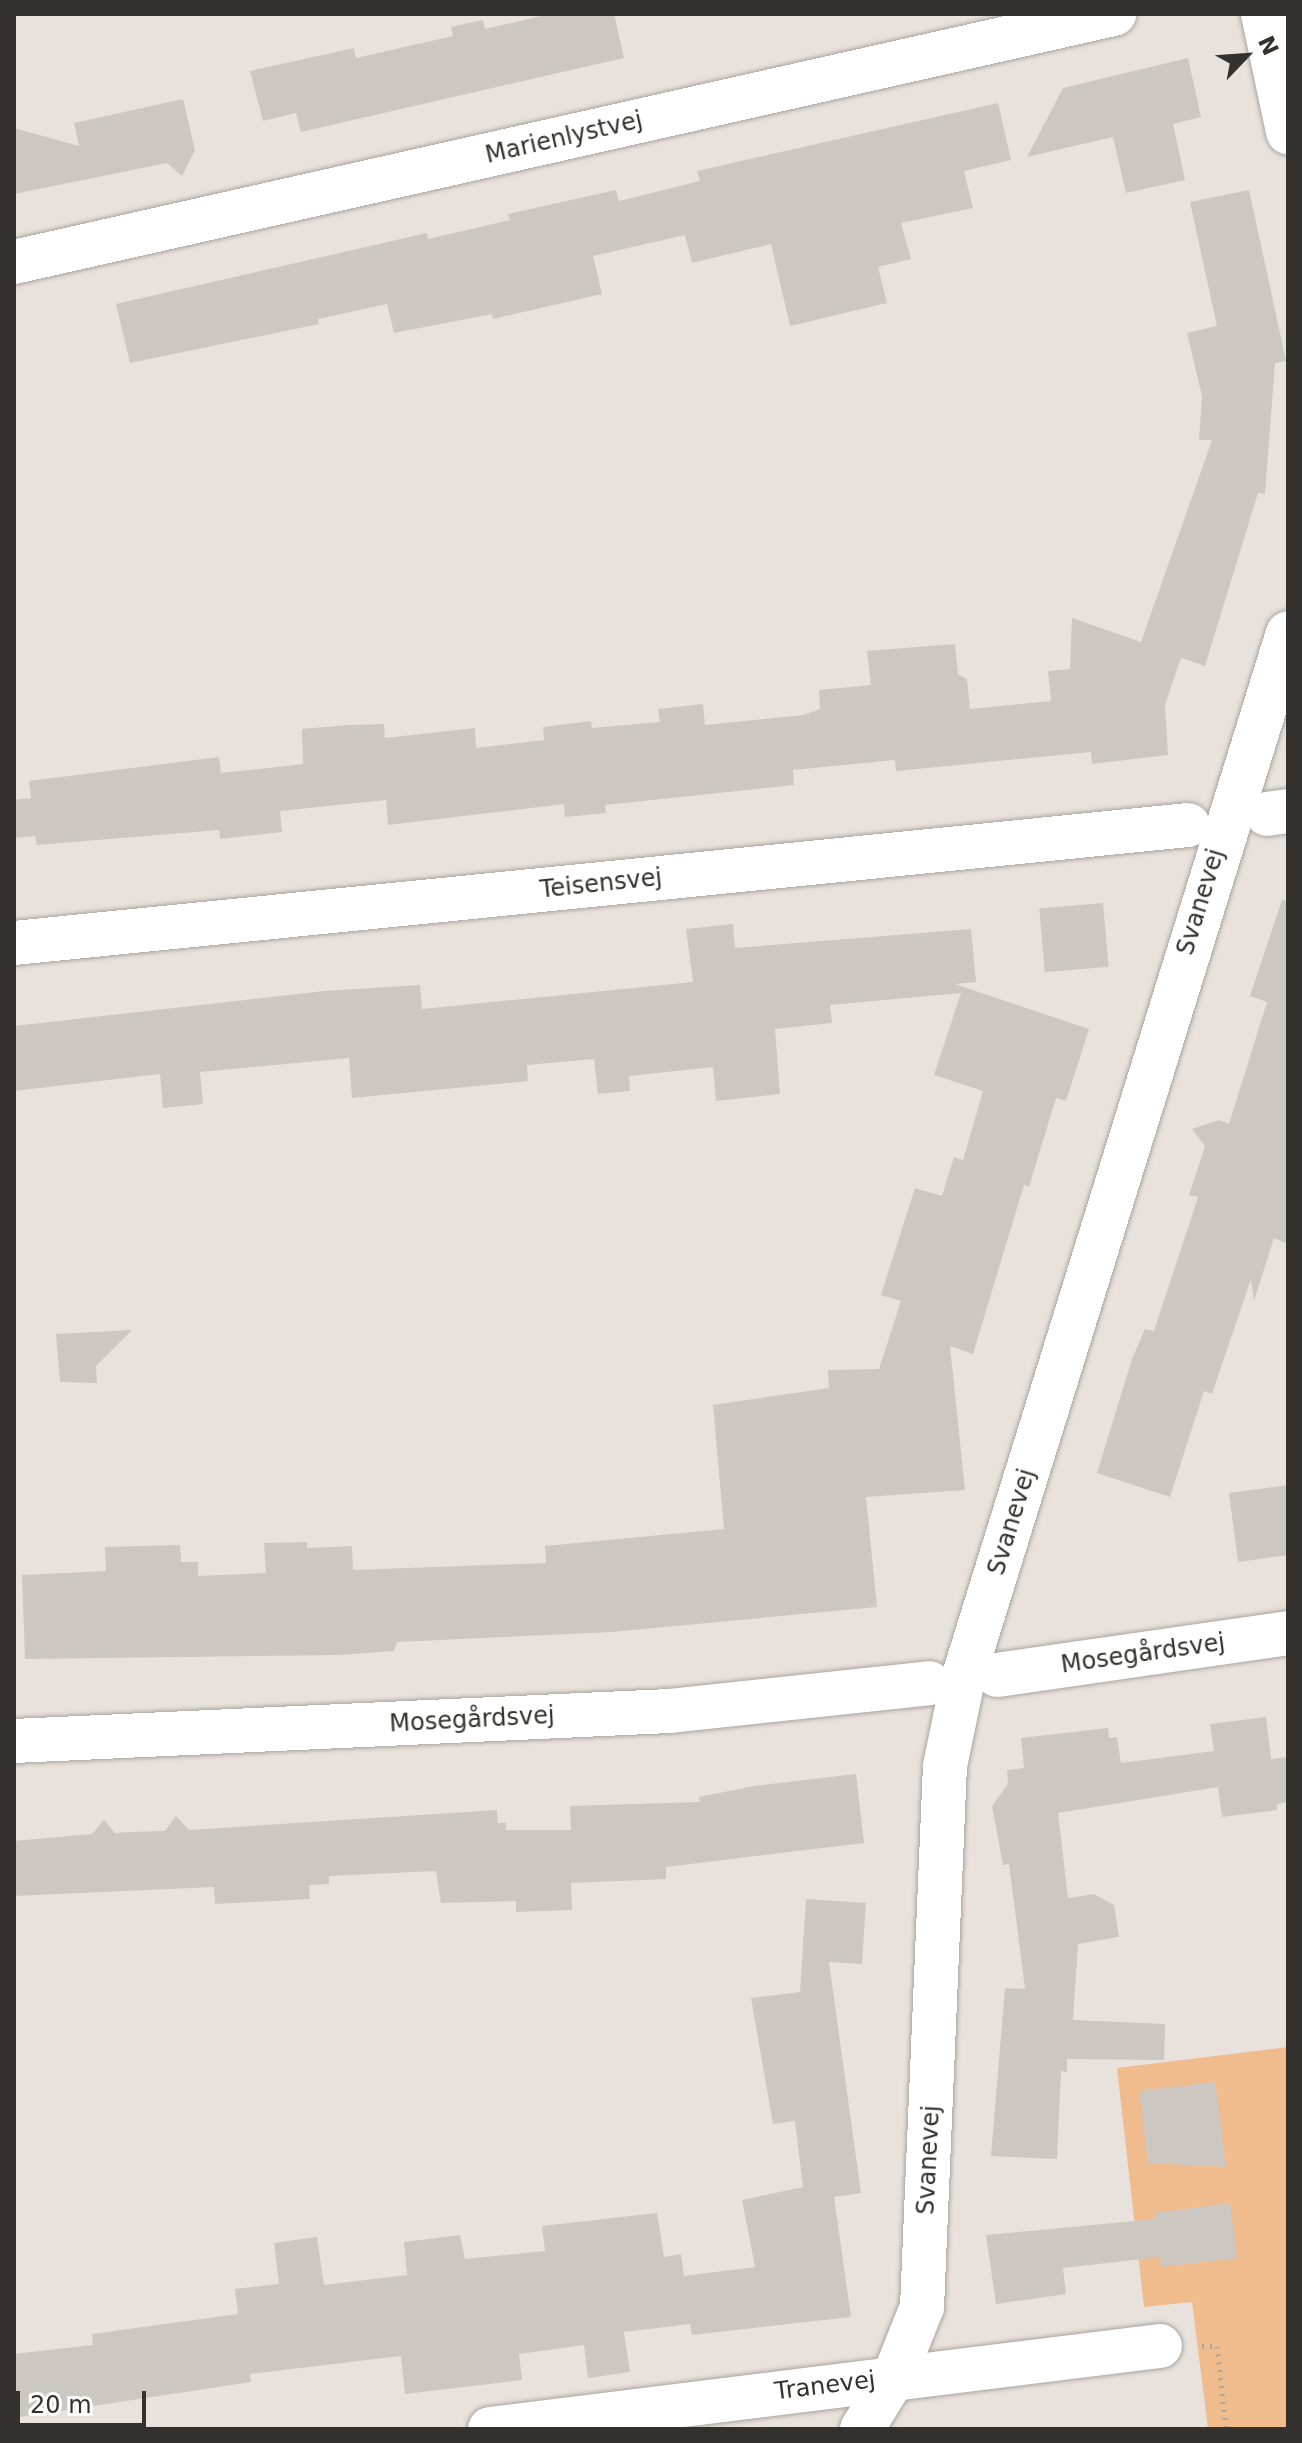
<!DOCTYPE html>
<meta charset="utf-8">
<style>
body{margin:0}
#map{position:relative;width:1302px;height:2443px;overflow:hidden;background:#e9e2dc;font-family:"DejaVu Sans",sans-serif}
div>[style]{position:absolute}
.green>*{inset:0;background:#f0bc8e}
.building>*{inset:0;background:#cdc7c1;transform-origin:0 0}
.path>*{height:5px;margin-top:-2.5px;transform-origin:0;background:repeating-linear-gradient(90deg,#ada8a3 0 2px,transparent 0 8px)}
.roads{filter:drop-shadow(0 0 2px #aaa49e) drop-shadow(0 0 2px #aaa49e)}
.minor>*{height:44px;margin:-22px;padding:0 22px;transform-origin:22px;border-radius:22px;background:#fff}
span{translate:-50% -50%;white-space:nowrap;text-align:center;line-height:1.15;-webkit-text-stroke:6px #fff;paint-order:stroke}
.street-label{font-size:24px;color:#33302e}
.frame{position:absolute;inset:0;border:16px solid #33302e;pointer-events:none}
.north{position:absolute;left:1206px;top:16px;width:80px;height:80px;-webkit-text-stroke:6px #fff;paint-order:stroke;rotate:65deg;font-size:22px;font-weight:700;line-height:32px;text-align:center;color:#33302e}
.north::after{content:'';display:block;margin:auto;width:28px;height:36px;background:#33302e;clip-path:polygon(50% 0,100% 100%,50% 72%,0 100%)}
.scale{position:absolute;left:16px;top:2391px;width:130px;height:36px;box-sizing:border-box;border:4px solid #33302e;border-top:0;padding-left:10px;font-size:24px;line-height:28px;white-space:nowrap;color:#33302e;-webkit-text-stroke:6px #fff;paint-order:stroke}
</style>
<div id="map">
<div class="green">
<div style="clip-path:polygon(1288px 2047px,1288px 2429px,1208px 2429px,1192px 2302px,1144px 2307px,1117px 2068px)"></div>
</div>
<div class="building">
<div style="clip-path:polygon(550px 14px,614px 14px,624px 58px,301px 132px,296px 113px,263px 121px,250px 71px,354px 48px,356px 58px,453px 36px,451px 27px,483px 20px,485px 29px)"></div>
<div style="clip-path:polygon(1188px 58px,1201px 117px,1173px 124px,1185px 180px,1126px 193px,1113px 137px,1027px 157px,1063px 88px)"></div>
<div style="clip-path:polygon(183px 99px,195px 150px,182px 176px,167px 163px,14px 194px,14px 128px,79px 146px,74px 123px)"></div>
<div style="clip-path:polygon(998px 103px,1011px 160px,964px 171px,973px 208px,901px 223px,911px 259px,878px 267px,887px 303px,790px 326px,771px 244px,692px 263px,685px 235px,593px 256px,602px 294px,493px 319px,492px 314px,394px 333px,387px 304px,318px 319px,319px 324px,130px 363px,116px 304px,427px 233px,428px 239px,510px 220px,508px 214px,616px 190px,619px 201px,700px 181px,697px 171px)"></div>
<div style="clip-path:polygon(1249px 190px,1286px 361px,1275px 363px,1265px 494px,1258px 493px,1205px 666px,1181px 658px,1165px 705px,1168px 755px,1092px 764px,1091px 752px,896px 771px,895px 760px,793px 770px,794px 785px,605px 805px,606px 813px,565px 817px,564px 804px,388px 825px,386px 800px,280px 811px,282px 832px,220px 839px,219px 830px,37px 845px,35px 836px,14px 838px,14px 800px,31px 798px,29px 781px,219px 757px,221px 773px,287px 766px,303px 764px,302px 729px,348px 725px,384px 724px,385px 738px,475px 728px,476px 748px,544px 740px,543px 727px,591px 721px,592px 728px,660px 722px,658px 709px,703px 704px,705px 725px,803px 715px,820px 709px,819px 690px,871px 685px,867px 651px,955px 644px,958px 674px,967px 679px,970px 709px,1051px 701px,1048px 671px,1070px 669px,1072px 618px,1141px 642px,1212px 440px,1199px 440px,1202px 396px,1187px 333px,1217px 326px,1190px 202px)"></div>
<div style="clip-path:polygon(1282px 900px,1288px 901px,1288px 1244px,1274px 1238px,1254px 1301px,1251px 1279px,1212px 1394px,1204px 1391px,1170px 1497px,1097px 1473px,1132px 1359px,1145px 1329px,1154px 1331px,1198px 1197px,1189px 1195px,1205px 1146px,1192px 1129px,1219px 1120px,1229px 1124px,1267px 1002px,1250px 996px)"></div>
<div style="left:1103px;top:903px;width:64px;height:64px;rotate:85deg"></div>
<div style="clip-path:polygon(733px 924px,735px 948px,971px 929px,976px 982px,955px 984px,1089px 1029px,1066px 1101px,1056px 1098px,1029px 1187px,1024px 1185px,973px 1354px,950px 1346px,965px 1490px,866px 1497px,877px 1607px,612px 1632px,397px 1642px,394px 1651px,340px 1655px,25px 1659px,22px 1575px,106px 1571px,105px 1547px,180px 1545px,181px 1562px,198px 1562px,198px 1576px,266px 1573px,264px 1543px,307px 1542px,307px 1548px,352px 1546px,353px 1570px,546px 1563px,545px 1546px,724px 1529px,713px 1405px,829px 1388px,828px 1370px,879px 1369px,901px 1301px,881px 1295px,915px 1188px,942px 1196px,954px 1157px,963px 1160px,983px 1091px,934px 1075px,961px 993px,830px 1005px,832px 1023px,775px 1029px,780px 1094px,716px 1101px,713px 1067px,629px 1076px,630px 1091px,598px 1094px,594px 1059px,527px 1065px,528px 1081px,352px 1098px,349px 1058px,200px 1072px,203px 1104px,163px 1108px,160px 1074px,14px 1091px,14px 1026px,324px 991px,420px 985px,422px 1009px,693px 982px,686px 929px)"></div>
<div style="clip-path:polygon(132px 1330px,96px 1366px,97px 1383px,60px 1382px,56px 1334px)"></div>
<div style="clip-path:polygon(1288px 1485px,1288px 1555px,1238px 1562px,1229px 1493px)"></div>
<div style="clip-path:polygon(1266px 1717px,1271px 1759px,1288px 1757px,1288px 1802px,1277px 1804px,1277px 1810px,1222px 1817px,1218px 1787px,1058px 1813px,1068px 1898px,1094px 1894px,1114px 1905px,1119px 1937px,1078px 1944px,1073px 2020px,1165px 2024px,1164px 2060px,1067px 2059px,1067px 2072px,1061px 2071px,1057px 2159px,991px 2156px,1005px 1988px,1025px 1989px,1009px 1864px,1003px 1865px,992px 1806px,1008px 1784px,1007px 1770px,1024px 1768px,1021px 1738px,1108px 1728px,1109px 1738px,1117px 1737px,1121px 1763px,1214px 1751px,1210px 1724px)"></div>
<div style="clip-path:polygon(856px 1774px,864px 1843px,666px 1867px,666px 1879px,571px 1883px,572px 1910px,516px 1912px,516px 1901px,441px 1903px,436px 1871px,329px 1876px,329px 1884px,309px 1885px,310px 1899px,215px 1904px,214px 1887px,14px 1896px,14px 1841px,92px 1834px,104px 1820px,115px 1833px,131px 1832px,165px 1831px,176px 1816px,189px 1830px,497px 1810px,498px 1823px,506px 1823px,506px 1830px,571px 1830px,570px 1806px,700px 1802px,699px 1797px,754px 1786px)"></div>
<div style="clip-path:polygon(806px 1899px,866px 1903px,862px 1964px,829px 1962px,861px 2193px,834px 2197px,851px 2317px,692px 2335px,690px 2324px,624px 2332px,630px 2372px,588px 2378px,584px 2345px,519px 2354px,522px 2380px,405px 2394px,401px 2356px,250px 2374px,251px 2382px,14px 2418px,14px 2354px,93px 2345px,92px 2334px,238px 2314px,235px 2289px,279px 2284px,274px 2243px,317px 2237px,324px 2285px,407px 2275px,404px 2242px,460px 2235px,465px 2259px,545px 2251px,542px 2226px,657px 2213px,664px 2257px,681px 2254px,684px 2276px,755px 2267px,742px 2200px,803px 2187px,795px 2121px,773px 2124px,751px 1998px,800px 1992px)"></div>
<div style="clip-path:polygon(1215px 2082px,1226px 2167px,1148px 2163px,1139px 2091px)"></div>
<div style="clip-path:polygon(1230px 2203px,1237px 2258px,1161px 2267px,1160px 2257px,1063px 2268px,1066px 2294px,996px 2304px,986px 2235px,1155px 2219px,1154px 2213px)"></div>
</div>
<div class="path">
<div style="left:1202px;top:2346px;width:15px"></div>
<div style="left:1217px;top:2346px;width:83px;rotate:83.8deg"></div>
</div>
<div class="roads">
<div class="minor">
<div style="left:1263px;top:14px;width:121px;rotate:78deg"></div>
<div style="left:14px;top:262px;width:1128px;rotate:-12.71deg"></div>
<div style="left:1267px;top:814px;width:21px;rotate:-8deg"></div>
<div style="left:14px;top:943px;width:1180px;rotate:-5.74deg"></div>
<div style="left:997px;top:1675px;width:294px;rotate:-8.2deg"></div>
<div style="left:14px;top:1741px;width:656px;rotate:-2.62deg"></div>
<div style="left:669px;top:1711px;width:262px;rotate:-6.1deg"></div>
<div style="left:490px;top:2429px;width:675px;rotate:-7.06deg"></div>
<div style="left:862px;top:2429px;width:61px;rotate:-58.4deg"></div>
<div style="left:894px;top:2377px;width:75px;rotate:-68.2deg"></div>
<div style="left:922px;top:2307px;width:541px;rotate:-87.57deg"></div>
<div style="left:945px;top:1766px;width:89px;rotate:-78.3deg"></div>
<div style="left:963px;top:1679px;width:1095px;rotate:-72.74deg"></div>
</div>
</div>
<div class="street-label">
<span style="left:564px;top:138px;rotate:-13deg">Marienlystvej</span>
<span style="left:601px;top:884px;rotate:-6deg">Teisensvej</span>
<span style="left:1201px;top:902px;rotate:-73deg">Svanevej</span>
<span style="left:1012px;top:1522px;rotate:-73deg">Svanevej</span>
<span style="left:1143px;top:1654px;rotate:-8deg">Mosegårdsvej</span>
<span style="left:472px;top:1720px;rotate:-3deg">Mosegårdsvej</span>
<span style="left:929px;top:2160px;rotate:-87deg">Svanevej</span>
<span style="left:825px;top:2386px;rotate:-7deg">Tranevej</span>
</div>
<div class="frame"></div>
<div class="north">N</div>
<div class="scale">20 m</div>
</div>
